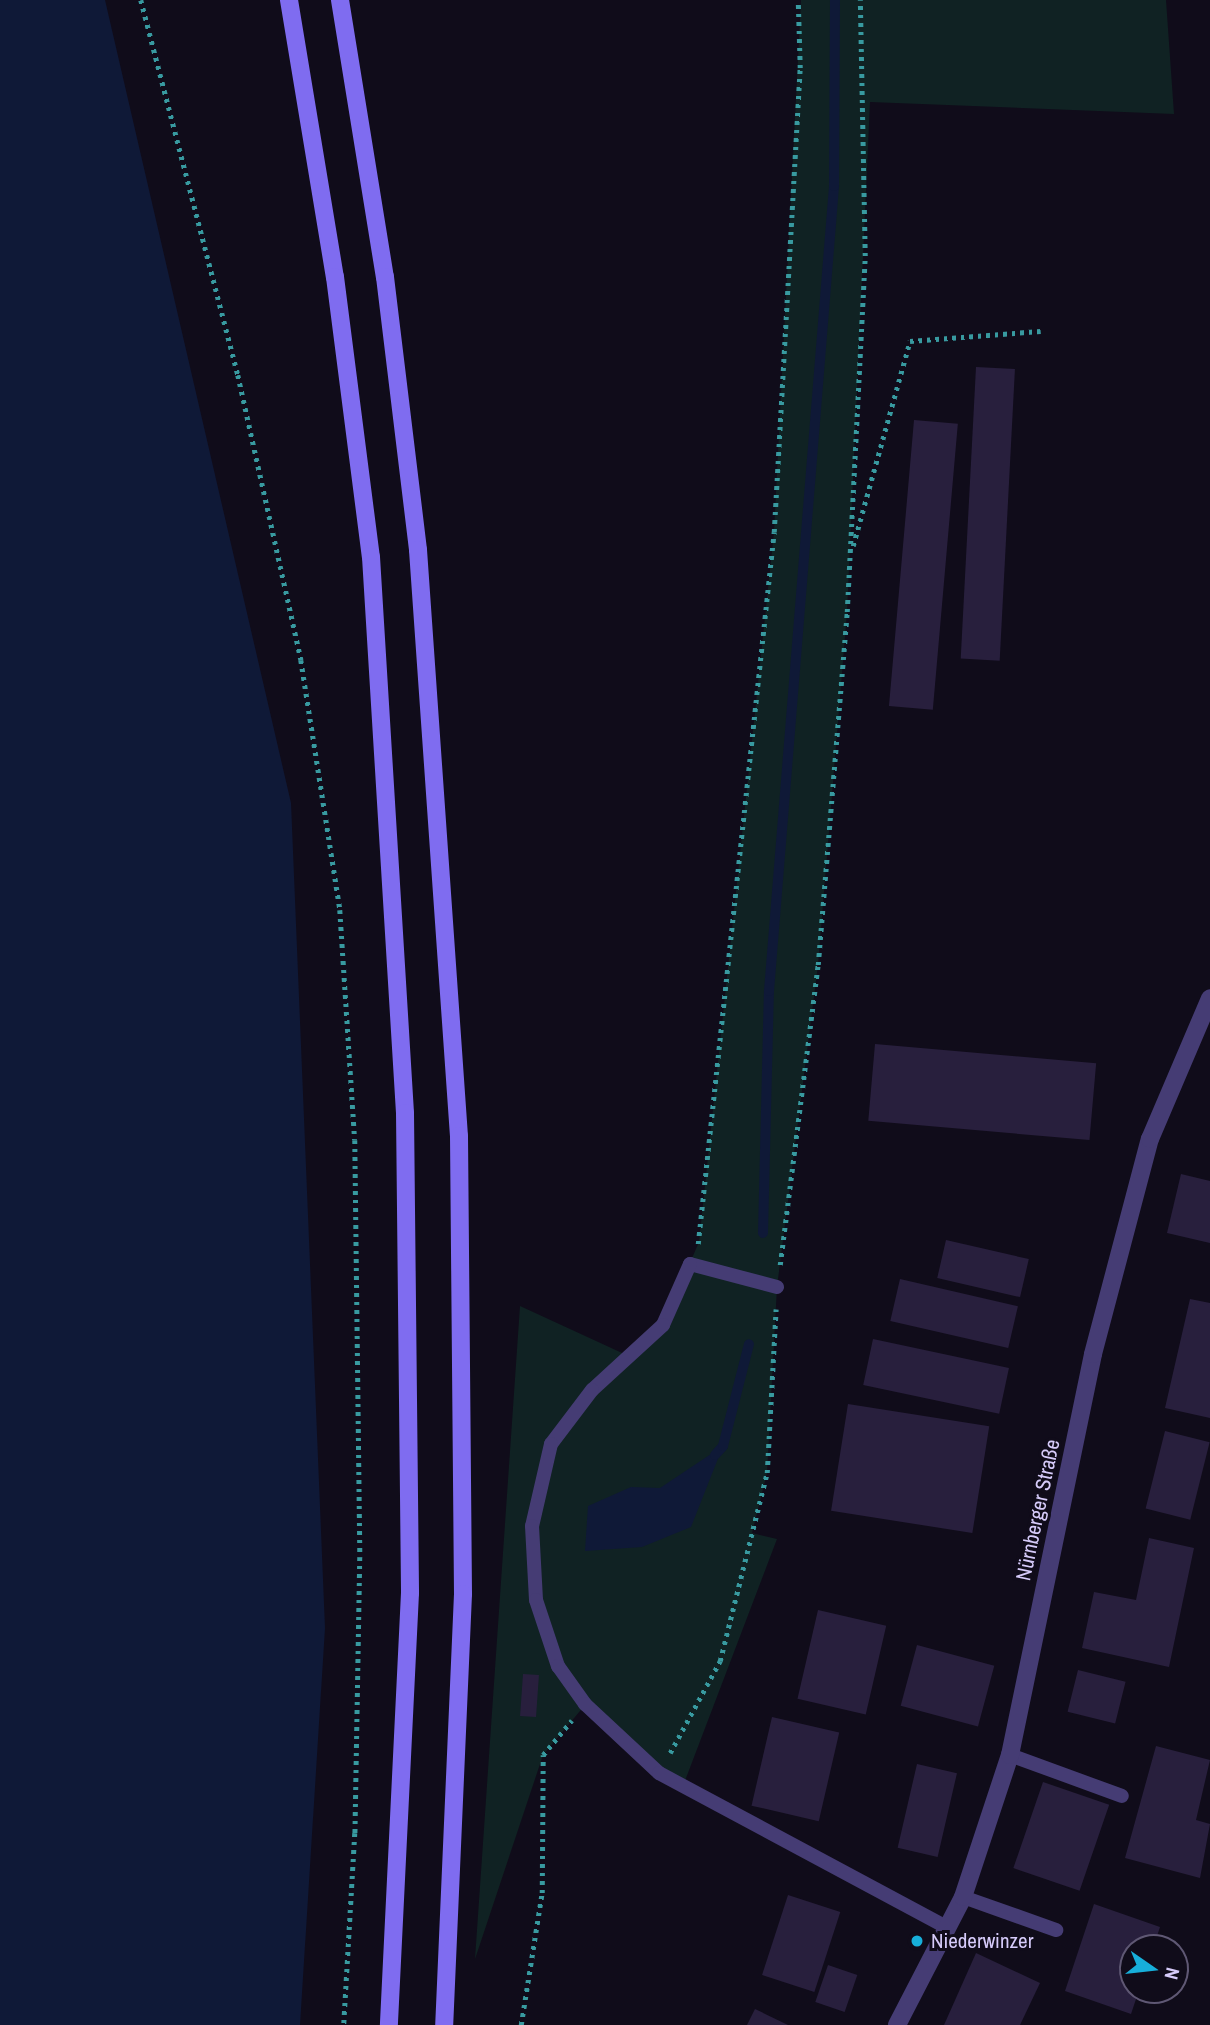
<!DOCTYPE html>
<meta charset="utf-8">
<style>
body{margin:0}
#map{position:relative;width:1210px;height:2025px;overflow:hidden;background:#100c1a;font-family:"Archivo Narrow",sans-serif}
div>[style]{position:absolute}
.green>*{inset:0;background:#102223}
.water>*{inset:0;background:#0f1937}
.stream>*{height:10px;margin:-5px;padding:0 5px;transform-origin:5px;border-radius:5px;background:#0f1937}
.building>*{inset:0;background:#281f3d;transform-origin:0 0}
.path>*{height:4.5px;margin-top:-2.25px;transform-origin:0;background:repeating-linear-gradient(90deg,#389aa0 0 3.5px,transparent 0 8.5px)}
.lane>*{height:14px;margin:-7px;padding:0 7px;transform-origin:7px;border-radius:7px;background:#453c74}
.street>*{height:18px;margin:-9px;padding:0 9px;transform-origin:9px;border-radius:9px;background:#453c74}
.secondary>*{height:18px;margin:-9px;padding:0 9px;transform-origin:9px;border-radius:9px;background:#7f6cf0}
.dots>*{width:19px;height:19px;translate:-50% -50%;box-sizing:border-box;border:4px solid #100c1a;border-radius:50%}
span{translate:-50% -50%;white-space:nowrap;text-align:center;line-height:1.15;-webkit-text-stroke:6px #100c1a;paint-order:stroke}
.street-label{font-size:21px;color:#d6cbfa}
.poi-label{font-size:21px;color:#d6cbfa}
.left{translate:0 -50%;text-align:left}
.north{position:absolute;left:1119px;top:1934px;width:70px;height:70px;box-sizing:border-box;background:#100c1a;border:2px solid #5f5874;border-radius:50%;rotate:104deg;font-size:19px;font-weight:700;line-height:28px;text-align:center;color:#d6cbfa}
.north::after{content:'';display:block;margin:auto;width:24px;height:32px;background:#17afda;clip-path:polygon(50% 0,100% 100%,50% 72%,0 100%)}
</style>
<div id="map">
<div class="green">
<div style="clip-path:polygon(801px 0,1166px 0,1174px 114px,870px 102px,847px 612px,818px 965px,777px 1287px,767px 1473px,752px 1533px,777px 1539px,683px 1786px,585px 1705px,543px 1755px,475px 1959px,520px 1306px,633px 1358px,663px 1325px,699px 1242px,774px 532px)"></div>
</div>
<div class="water">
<div style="clip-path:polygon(0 0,105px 0,291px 803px,325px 1628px,300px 2025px,0 2025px)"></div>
<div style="clip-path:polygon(723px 1446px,691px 1527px,642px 1547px,585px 1551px,588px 1506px,631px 1487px,660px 1488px)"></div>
</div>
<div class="stream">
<div style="left:763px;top:1233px;width:242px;rotate:-88.6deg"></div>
<div style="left:769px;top:991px;width:808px;rotate:-85.38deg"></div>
<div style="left:834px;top:186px;width:186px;rotate:-89.7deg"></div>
<div style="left:715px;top:1455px;width:12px;rotate:-48deg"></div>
<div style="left:723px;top:1446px;width:105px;rotate:-75.7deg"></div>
</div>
<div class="building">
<div style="left:976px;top:367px;width:39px;height:292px;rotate:3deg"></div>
<div style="left:914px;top:420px;width:44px;height:287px;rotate:5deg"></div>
<div style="left:875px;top:1044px;width:222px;height:77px;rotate:5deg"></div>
<div style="clip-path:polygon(1181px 1174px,1210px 1181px,1210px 1243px,1167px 1233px)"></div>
<div style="left:946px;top:1240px;width:85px;height:39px;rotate:13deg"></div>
<div style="left:900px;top:1279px;width:121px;height:43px;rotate:13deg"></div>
<div style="clip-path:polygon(1190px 1299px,1210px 1303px,1210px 1418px,1165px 1408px)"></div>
<div style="left:873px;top:1339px;width:139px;height:47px;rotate:12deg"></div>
<div style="left:848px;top:1404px;width:143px;height:108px;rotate:9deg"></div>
<div style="left:1165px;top:1431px;width:46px;height:80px;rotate:14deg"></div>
<div style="clip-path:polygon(1149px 1538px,1194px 1548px,1169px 1667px,1082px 1648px,1094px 1592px,1136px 1600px)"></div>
<div style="left:818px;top:1610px;width:70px;height:91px;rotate:13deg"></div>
<div style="left:917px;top:1645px;width:80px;height:63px;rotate:15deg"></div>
<div style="left:1078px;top:1670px;width:49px;height:43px;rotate:14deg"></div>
<div style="left:523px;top:1674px;width:16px;height:42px;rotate:4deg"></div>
<div style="left:772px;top:1717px;width:69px;height:91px;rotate:13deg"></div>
<div style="clip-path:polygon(1156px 1746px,1210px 1760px,1196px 1820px,1210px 1824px,1200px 1878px,1125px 1858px)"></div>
<div style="left:917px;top:1764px;width:41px;height:86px;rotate:13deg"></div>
<div style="left:1043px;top:1782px;width:70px;height:91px;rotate:19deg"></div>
<div style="left:788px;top:1895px;width:55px;height:84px;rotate:18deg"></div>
<div style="clip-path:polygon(1094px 1904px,1160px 1927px,1153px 1948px,1133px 1948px,1133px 1990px,1139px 1990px,1131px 2014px,1065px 1991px)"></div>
<div style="clip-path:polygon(976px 1953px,1040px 1983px,1020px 2025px,944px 2025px)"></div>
<div style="left:828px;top:1965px;width:31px;height:39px;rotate:19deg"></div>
<div style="clip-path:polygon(755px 2009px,788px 2025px,747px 2025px)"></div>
</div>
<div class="path">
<div style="left:141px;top:0;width:387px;rotate:75.5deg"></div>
<div style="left:238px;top:375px;width:292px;rotate:77.5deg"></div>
<div style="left:301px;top:660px;width:253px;rotate:81.1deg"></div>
<div style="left:340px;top:910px;width:230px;rotate:86.3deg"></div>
<div style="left:355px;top:1140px;width:417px;rotate:89.3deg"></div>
<div style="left:360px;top:1557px;width:276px;rotate:91deg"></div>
<div style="left:355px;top:1833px;width:192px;rotate:93.3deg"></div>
<div style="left:853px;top:546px;width:213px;rotate:-74.5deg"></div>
<div style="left:910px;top:341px;width:131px;rotate:-4.4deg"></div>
<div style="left:698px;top:1244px;width:716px;rotate:-83.91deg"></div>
<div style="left:774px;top:532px;width:465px;rotate:-86.8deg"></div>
<div style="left:800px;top:68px;width:68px;rotate:-91.7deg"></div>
<div style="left:780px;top:1265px;width:302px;rotate:-82.8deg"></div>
<div style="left:818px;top:965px;width:354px;rotate:-85.3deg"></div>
<div style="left:847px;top:612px;width:356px;rotate:-87.1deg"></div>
<div style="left:865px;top:256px;width:256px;rotate:-91.1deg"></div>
<div style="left:670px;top:1753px;width:105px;rotate:-61.5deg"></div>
<div style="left:720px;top:1661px;width:194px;rotate:-76deg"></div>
<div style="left:767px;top:1473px;width:164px;rotate:-86.9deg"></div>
<div style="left:521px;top:2025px;width:134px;rotate:-81deg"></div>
<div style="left:542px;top:1893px;width:138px;rotate:-89.6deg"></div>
<div style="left:543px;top:1755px;width:45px;rotate:-50.4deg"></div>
</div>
<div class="lane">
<div style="left:777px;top:1287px;width:90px;rotate:-165.2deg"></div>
<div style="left:690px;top:1264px;width:67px;rotate:113.9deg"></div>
<div style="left:663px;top:1325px;width:96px;rotate:137.5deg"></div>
<div style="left:592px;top:1390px;width:68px;rotate:127.2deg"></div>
<div style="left:551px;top:1444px;width:84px;rotate:103deg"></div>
<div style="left:532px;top:1526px;width:74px;rotate:86.9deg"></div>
<div style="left:536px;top:1600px;width:70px;rotate:71.6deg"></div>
<div style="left:558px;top:1666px;width:47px;rotate:54.6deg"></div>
<div style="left:585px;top:1704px;width:101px;rotate:43deg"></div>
<div style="left:659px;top:1773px;width:328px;rotate:28.2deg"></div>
<div style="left:1010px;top:1755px;width:119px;rotate:20.1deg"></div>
<div style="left:963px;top:1897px;width:99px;rotate:19.5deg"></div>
</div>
<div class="street">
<div style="left:897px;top:2025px;width:144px;rotate:-62.7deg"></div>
<div style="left:963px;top:1897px;width:150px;rotate:-71.7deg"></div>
<div style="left:1010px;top:1755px;width:409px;rotate:-78.3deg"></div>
<div style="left:1093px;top:1354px;width:222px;rotate:-75.2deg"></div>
<div style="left:1150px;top:1139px;width:153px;rotate:-66.9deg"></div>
</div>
<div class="secondary">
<div style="left:289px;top:0;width:281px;rotate:80.6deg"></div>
<div style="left:335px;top:277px;width:282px;rotate:82.7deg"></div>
<div style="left:371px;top:557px;width:557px;rotate:86.5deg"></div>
<div style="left:405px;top:1113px;width:480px;rotate:89.4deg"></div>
<div style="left:410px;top:1593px;width:433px;rotate:92.8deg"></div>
<div style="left:340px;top:0;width:281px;rotate:80.8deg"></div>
<div style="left:385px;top:277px;width:275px;rotate:83.1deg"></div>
<div style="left:418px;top:550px;width:587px;rotate:86deg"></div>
<div style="left:459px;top:1136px;width:458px;rotate:89.5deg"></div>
<div style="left:463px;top:1594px;width:431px;rotate:92.5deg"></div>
</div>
<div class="dots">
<div style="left:917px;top:1941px;background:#17afda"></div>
</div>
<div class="street-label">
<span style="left:1038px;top:1510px;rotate:-78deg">Nürnberger Straße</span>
</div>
<div class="poi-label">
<span class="left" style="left:931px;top:1941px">Niederwinzer</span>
</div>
<div class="north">N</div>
</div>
